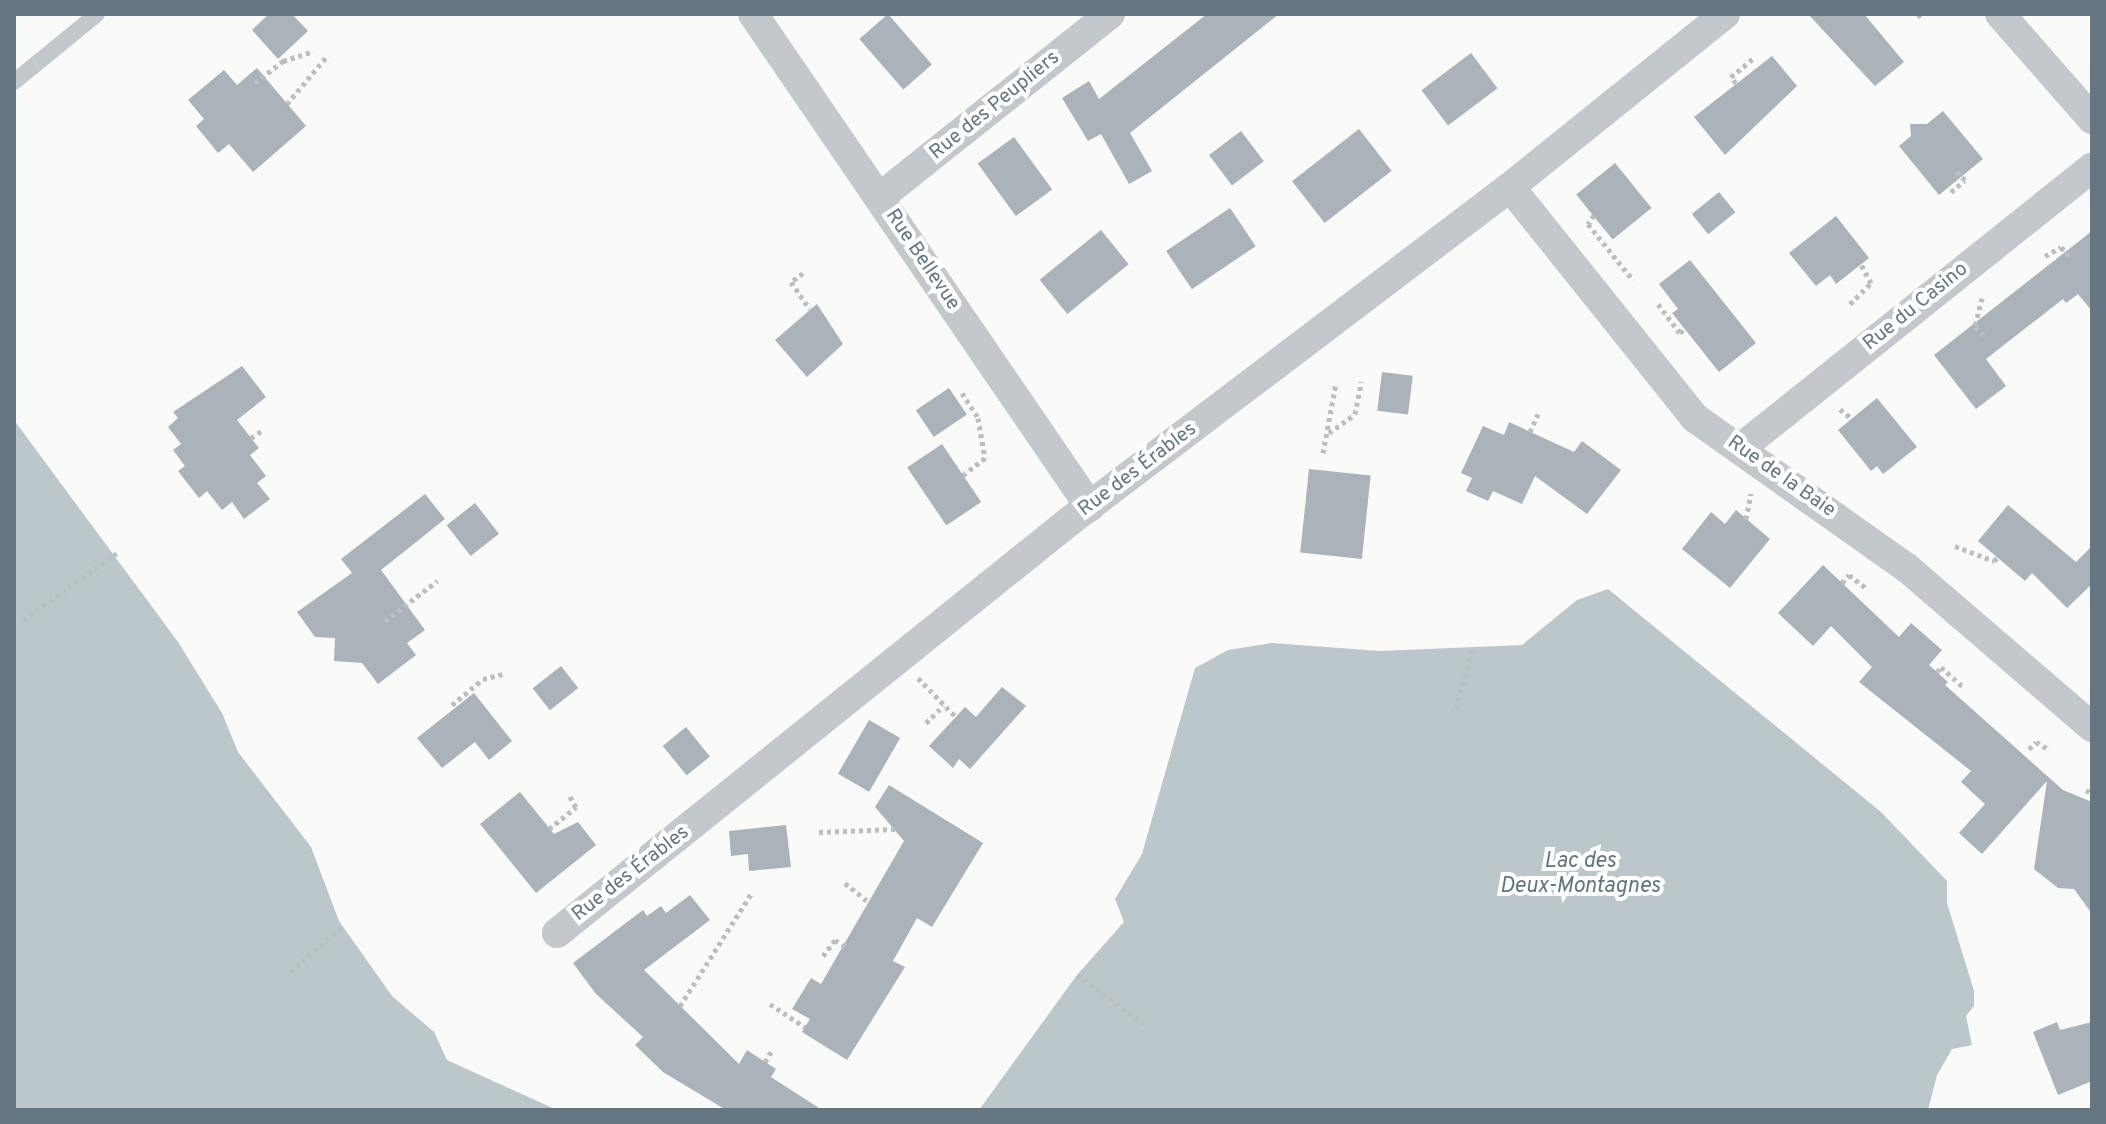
<!DOCTYPE html>
<meta charset="utf-8">
<style>
body{margin:0}
#map{position:relative;width:2106px;height:1124px;overflow:hidden;background:#fafaf8;font-family:Overpass,sans-serif}
div>[style]{position:absolute}
.water>*{inset:0;background:#bbc7cb}
.building>*{inset:0;background:#aab3b9;transform-origin:0 0}
.path>*{height:5px;margin-top:-2.5px;transform-origin:0;background:repeating-linear-gradient(90deg,#bbbfc2 0 4px,transparent 0 8px)}
.lane>*{height:16px;margin:-8px;padding:0 8px;transform-origin:8px;border-radius:8px;background:#c3c8cc}
.street>*{height:30px;margin:-15px;padding:0 15px;transform-origin:15px;border-radius:15px;background:#c3c8cc}
span{translate:-50% -50%;white-space:nowrap;text-align:center;line-height:1.15;-webkit-text-stroke:8px #fff;paint-order:stroke}
.street-label{font-size:20px;color:#657683}
.water-label{font-size:22px;color:#60757c;font-style:italic}
.frame{position:absolute;inset:0;border:16px solid #657683;pointer-events:none}
</style>
<div id="map">
<div class="water">
<div style="clip-path:polygon(14px 420px,178px 642px,222px 713px,238px 752px,311px 847px,339px 921px,392px 996px,434px 1032px,447px 1060px,557px 1110px,14px 1110px)"></div>
<div style="clip-path:polygon(1608px 589px,1881px 812px,1947px 881px,1947px 903px,1974px 991px,1974px 1006px,1966px 1016px,1972px 1045px,1952px 1049px,1937px 1075px,1928px 1110px,979px 1110px,1077px 975px,1124px 922px,1115px 899px,1142px 854px,1195px 668px,1228px 650px,1272px 643px,1380px 651px,1522px 645px,1577px 600px)"></div>
</div>
<div class="building">
<div style="clip-path:polygon(269px 14px,292px 14px,308px 31px,278px 59px,252px 30px)"></div>
<div style="left:888px;top:14px;width:67px;height:38px;rotate:49deg"></div>
<div style="clip-path:polygon(1207px 14px,1279px 14px,1130px 133px,1152px 171px,1129px 184px,1101px 134px,1088px 141px,1062px 98px,1089px 81px,1099px 99px)"></div>
<div style="clip-path:polygon(1808px 14px,1864px 14px,1904px 62px,1875px 86px)"></div>
<div style="left:1471px;top:53px;width:44px;height:62px;rotate:53deg"></div>
<div style="clip-path:polygon(1772px 56px,1797px 86px,1725px 155px,1694px 117px)"></div>
<div style="clip-path:polygon(257px 68px,306px 126px,253px 172px,229px 144px,218px 153px,196px 126px,204px 119px,188px 100px,224px 70px,237px 85px)"></div>
<div style="clip-path:polygon(1943px 111px,1983px 159px,1939px 195px,1899px 146px,1911px 136px,1910px 124px,1927px 124px)"></div>
<div style="left:1359px;top:129px;width:53px;height:85px;rotate:52deg"></div>
<div style="left:1241px;top:131px;width:38px;height:40px;rotate:53deg"></div>
<div style="left:1014px;top:137px;width:65px;height:45px;rotate:54deg"></div>
<div style="left:1615px;top:163px;width:58px;height:50px;rotate:51deg"></div>
<div style="left:1719px;top:192px;width:26px;height:35px;rotate:51deg"></div>
<div style="left:1230px;top:208px;width:46px;height:77px;rotate:56deg"></div>
<div style="clip-path:polygon(1836px 216px,1869px 258px,1836px 284px,1830px 275px,1816px 286px,1789px 253px)"></div>
<div style="left:1101px;top:230px;width:44px;height:79px;rotate:51deg"></div>
<div style="clip-path:polygon(2092px 231px,2092px 311px,2078px 294px,2066px 303px,2063px 299px,1986px 359px,2006px 386px,1976px 409px,1934px 355px)"></div>
<div style="clip-path:polygon(1690px 260px,1756px 343px,1719px 372px,1672px 313px,1678px 309px,1659px 284px)"></div>
<div style="clip-path:polygon(817px 304px,843px 344px,807px 377px,775px 340px)"></div>
<div style="clip-path:polygon(242px 366px,266px 397px,237px 420px,259px 448px,250px 455px,266px 476px,257px 483px,270px 499px,244px 519px,232px 502px,222px 510px,207px 491px,199px 498px,178px 471px,185px 466px,173px 450px,181px 444px,168px 427px,178px 418px,173px 412px)"></div>
<div style="left:1382px;top:372px;width:31px;height:39px;rotate:7deg"></div>
<div style="left:949px;top:388px;width:32px;height:40px;rotate:56deg"></div>
<div style="clip-path:polygon(1877px 398px,1917px 447px,1883px 474px,1877px 466px,1871px 471px,1838px 430px)"></div>
<div style="clip-path:polygon(1509px 422px,1574px 452px,1582px 441px,1621px 470px,1587px 514px,1535px 476px,1522px 504px,1493px 491px,1488px 501px,1466px 491px,1472px 478px,1461px 473px,1483px 426px,1504px 435px)"></div>
<div style="left:942px;top:444px;width:70px;height:42px;rotate:56deg"></div>
<div style="left:1309px;top:469px;width:62px;height:84px;rotate:6deg"></div>
<div style="clip-path:polygon(425px 494px,445px 519px,381px 570px,425px 630px,407px 643px,416px 655px,378px 684px,362px 663px,334px 661px,335px 638px,315px 637px,297px 612px,352px 573px,341px 559px)"></div>
<div style="left:475px;top:503px;width:39px;height:36px;rotate:52deg"></div>
<div style="clip-path:polygon(2008px 505px,2076px 562px,2092px 546px,2092px 584px,2067px 608px,2032px 573px,2025px 581px,1978px 541px)"></div>
<div style="clip-path:polygon(1736px 510px,1770px 539px,1730px 588px,1682px 549px,1711px 512px,1725px 524px)"></div>
<div style="clip-path:polygon(1823px 565px,1899px 637px,1911px 623px,1942px 650px,1929px 665px,1948px 682px,1945px 685px,2063px 790px,2092px 802px,2092px 914px,2074px 889px,2058px 888px,2034px 869px,2047px 781px,1982px 854px,1959px 833px,1985px 804px,1961px 782px,1971px 771px,1859px 682px,1872px 667px,1831px 626px,1813px 646px,1778px 613px)"></div>
<div style="left:561px;top:666px;width:28px;height:36px;rotate:52deg"></div>
<div style="clip-path:polygon(1002px 687px,1026px 706px,970px 769px,959px 759px,953px 768px,929px 746px,965px 707px,976px 717px)"></div>
<div style="clip-path:polygon(474px 693px,512px 741px,489px 760px,475px 742px,442px 768px,417px 738px)"></div>
<div style="left:869px;top:720px;width:36px;height:62px;rotate:30deg"></div>
<div style="left:686px;top:727px;width:38px;height:30px;rotate:51deg"></div>
<div style="clip-path:polygon(889px 785px,983px 843px,932px 927px,917px 918px,893px 961px,905px 967px,847px 1060px,802px 1032px,810px 1019px,792px 1009px,811px 978px,821px 984px,904px 841px,875px 807px)"></div>
<div style="clip-path:polygon(520px 792px,554px 834px,578px 822px,596px 845px,536px 893px,480px 824px)"></div>
<div style="clip-path:polygon(786px 825px,791px 867px,749px 871px,748px 854px,731px 856px,729px 831px)"></div>
<div style="clip-path:polygon(690px 895px,710px 920px,644px 970px,739px 1064px,747px 1050px,776px 1069px,771px 1077px,822px 1110px,726px 1110px,663px 1072px,635px 1045px,643px 1037px,596px 994px,573px 963px,643px 910px,647px 916px,661px 906px,666px 913px)"></div>
<div style="clip-path:polygon(2057px 1022px,2060px 1030px,2092px 1022px,2092px 1081px,2058px 1095px,2033px 1032px)"></div>
</div>
<div class="path">
<div style="left:1918px;top:14px;width:8px;rotate:45deg"></div>
<div style="left:255px;top:83px;width:36px;rotate:-38deg"></div>
<div style="left:283px;top:61px;width:32px;rotate:-18deg"></div>
<div style="left:1736px;top:83px;width:8px;rotate:-130deg"></div>
<div style="left:1731px;top:77px;width:30px;rotate:-40deg"></div>
<div style="left:287px;top:104px;width:64px;rotate:-50.1deg"></div>
<div style="left:1951px;top:192px;width:18px;rotate:-41deg"></div>
<div style="left:1965px;top:180px;width:13px;rotate:-135deg"></div>
<div style="left:1594px;top:215px;width:11px;rotate:124deg"></div>
<div style="left:1588px;top:224px;width:72px;rotate:51.2deg"></div>
<div style="left:2045px;top:256px;width:18px;rotate:-29deg"></div>
<div style="left:2061px;top:247px;width:13px;rotate:48deg"></div>
<div style="left:803px;top:273px;width:15px;rotate:143deg"></div>
<div style="left:791px;top:282px;width:33px;rotate:55deg"></div>
<div style="left:1982px;top:298px;width:30px;rotate:104deg"></div>
<div style="left:1975px;top:327px;width:12px;rotate:42deg"></div>
<div style="left:1658px;top:304px;width:36px;rotate:53deg"></div>
<div style="left:1680px;top:333px;width:6px;rotate:-45deg"></div>
<div style="left:1850px;top:304px;width:30px;rotate:-45deg"></div>
<div style="left:1871px;top:283px;width:21px;rotate:-118deg"></div>
<div style="left:962px;top:393px;width:30px;rotate:57deg"></div>
<div style="left:978px;top:418px;width:41px;rotate:80.1deg"></div>
<div style="left:985px;top:458px;width:28px;rotate:142deg"></div>
<div style="left:1840px;top:409px;width:16px;rotate:40deg"></div>
<div style="left:1530px;top:432px;width:20px;rotate:-66deg"></div>
<div style="left:1329px;top:433px;width:32px;rotate:-36deg"></div>
<div style="left:1355px;top:414px;width:33px;rotate:-79deg"></div>
<div style="left:251px;top:438px;width:14px;rotate:-34deg"></div>
<div style="left:1323px;top:453px;width:71px;rotate:-79.5deg"></div>
<div style="left:1746px;top:519px;width:26px;rotate:-79deg"></div>
<div style="left:1955px;top:546px;width:42px;rotate:21deg"></div>
<div style="left:1994px;top:561px;width:6px;rotate:-45deg"></div>
<div style="left:1842px;top:583px;width:11px;rotate:-49deg"></div>
<div style="left:1849px;top:575px;width:21px;rotate:37deg"></div>
<div style="left:23px;top:620px;width:115px;rotate:-35.5deg"></div>
<div style="left:385px;top:621px;width:66px;rotate:-37.6deg"></div>
<div style="left:1937px;top:672px;width:6px;rotate:-51deg"></div>
<div style="left:1941px;top:667px;width:30px;rotate:42deg"></div>
<div style="left:918px;top:678px;width:54px;rotate:45.7deg"></div>
<div style="left:452px;top:705px;width:40px;rotate:-40deg"></div>
<div style="left:483px;top:679px;width:21px;rotate:-14deg"></div>
<div style="left:1456px;top:708px;width:63px;rotate:-74.4deg"></div>
<div style="left:926px;top:723px;width:25px;rotate:-45deg"></div>
<div style="left:2029px;top:749px;width:10px;rotate:-45deg"></div>
<div style="left:2036px;top:742px;width:16px;rotate:30deg"></div>
<div style="left:2086px;top:790px;width:7px;rotate:27deg"></div>
<div style="left:549px;top:829px;width:35px;rotate:-39deg"></div>
<div style="left:576px;top:807px;width:14px;rotate:-120deg"></div>
<div style="left:819px;top:832px;width:76px;rotate:-2.3deg"></div>
<div style="left:845px;top:883px;width:32px;rotate:39deg"></div>
<div style="left:823px;top:956px;width:20px;rotate:-53deg"></div>
<div style="left:835px;top:940px;width:15px;rotate:32deg"></div>
<div style="left:290px;top:972px;width:70px;rotate:-41deg"></div>
<div style="left:1077px;top:975px;width:83px;rotate:36.2deg"></div>
<div style="left:770px;top:1004px;width:42px;rotate:33.3deg"></div>
<div style="left:680px;top:1006px;width:133px;rotate:-57.6deg"></div>
<div style="left:765px;top:1062px;width:12px;rotate:-59deg"></div>
</div>
<div class="lane">
<div style="left:14px;top:82px;width:107px;rotate:-39.3deg"></div>
</div>
<div class="street">
<div style="left:753px;top:14px;width:597px;rotate:55.64deg"></div>
<div style="left:2000px;top:14px;width:140px;rotate:48.8deg"></div>
<div style="left:1510px;top:187px;width:296px;rotate:51.3deg"></div>
<div style="left:1695px;top:418px;width:260px;rotate:35.3deg"></div>
<div style="left:1907px;top:568px;width:244px;rotate:40.7deg"></div>
<div style="left:880px;top:197px;width:294px;rotate:-38.5deg"></div>
<div style="left:1742px;top:447px;width:448px;rotate:-38.6deg"></div>
<div style="left:557px;top:933px;width:659px;rotate:-38.78deg"></div>
<div style="left:1071px;top:520px;width:551px;rotate:-37.18deg"></div>
<div style="left:1510px;top:187px;width:276px;rotate:-38.8deg"></div>
</div>
<div class="street-label">
<span style="left:995px;top:106px;rotate:-39deg">Rue des Peupliers</span>
<span style="left:922px;top:260px;rotate:56deg">Rue Bellevue</span>
<span style="left:1916px;top:307px;rotate:-39deg">Rue du Casino</span>
<span style="left:1138px;top:470px;rotate:-37deg">Rue des Érables</span>
<span style="left:1781px;top:477px;rotate:35deg">Rue de la Baie</span>
<span style="left:631px;top:874px;rotate:-38deg">Rue des Érables</span>
</div>
<div class="water-label">
<span style="left:1580px;top:874px">Lac des<br>Deux-Montagnes</span>
</div>
<div class="frame"></div>
</div>
